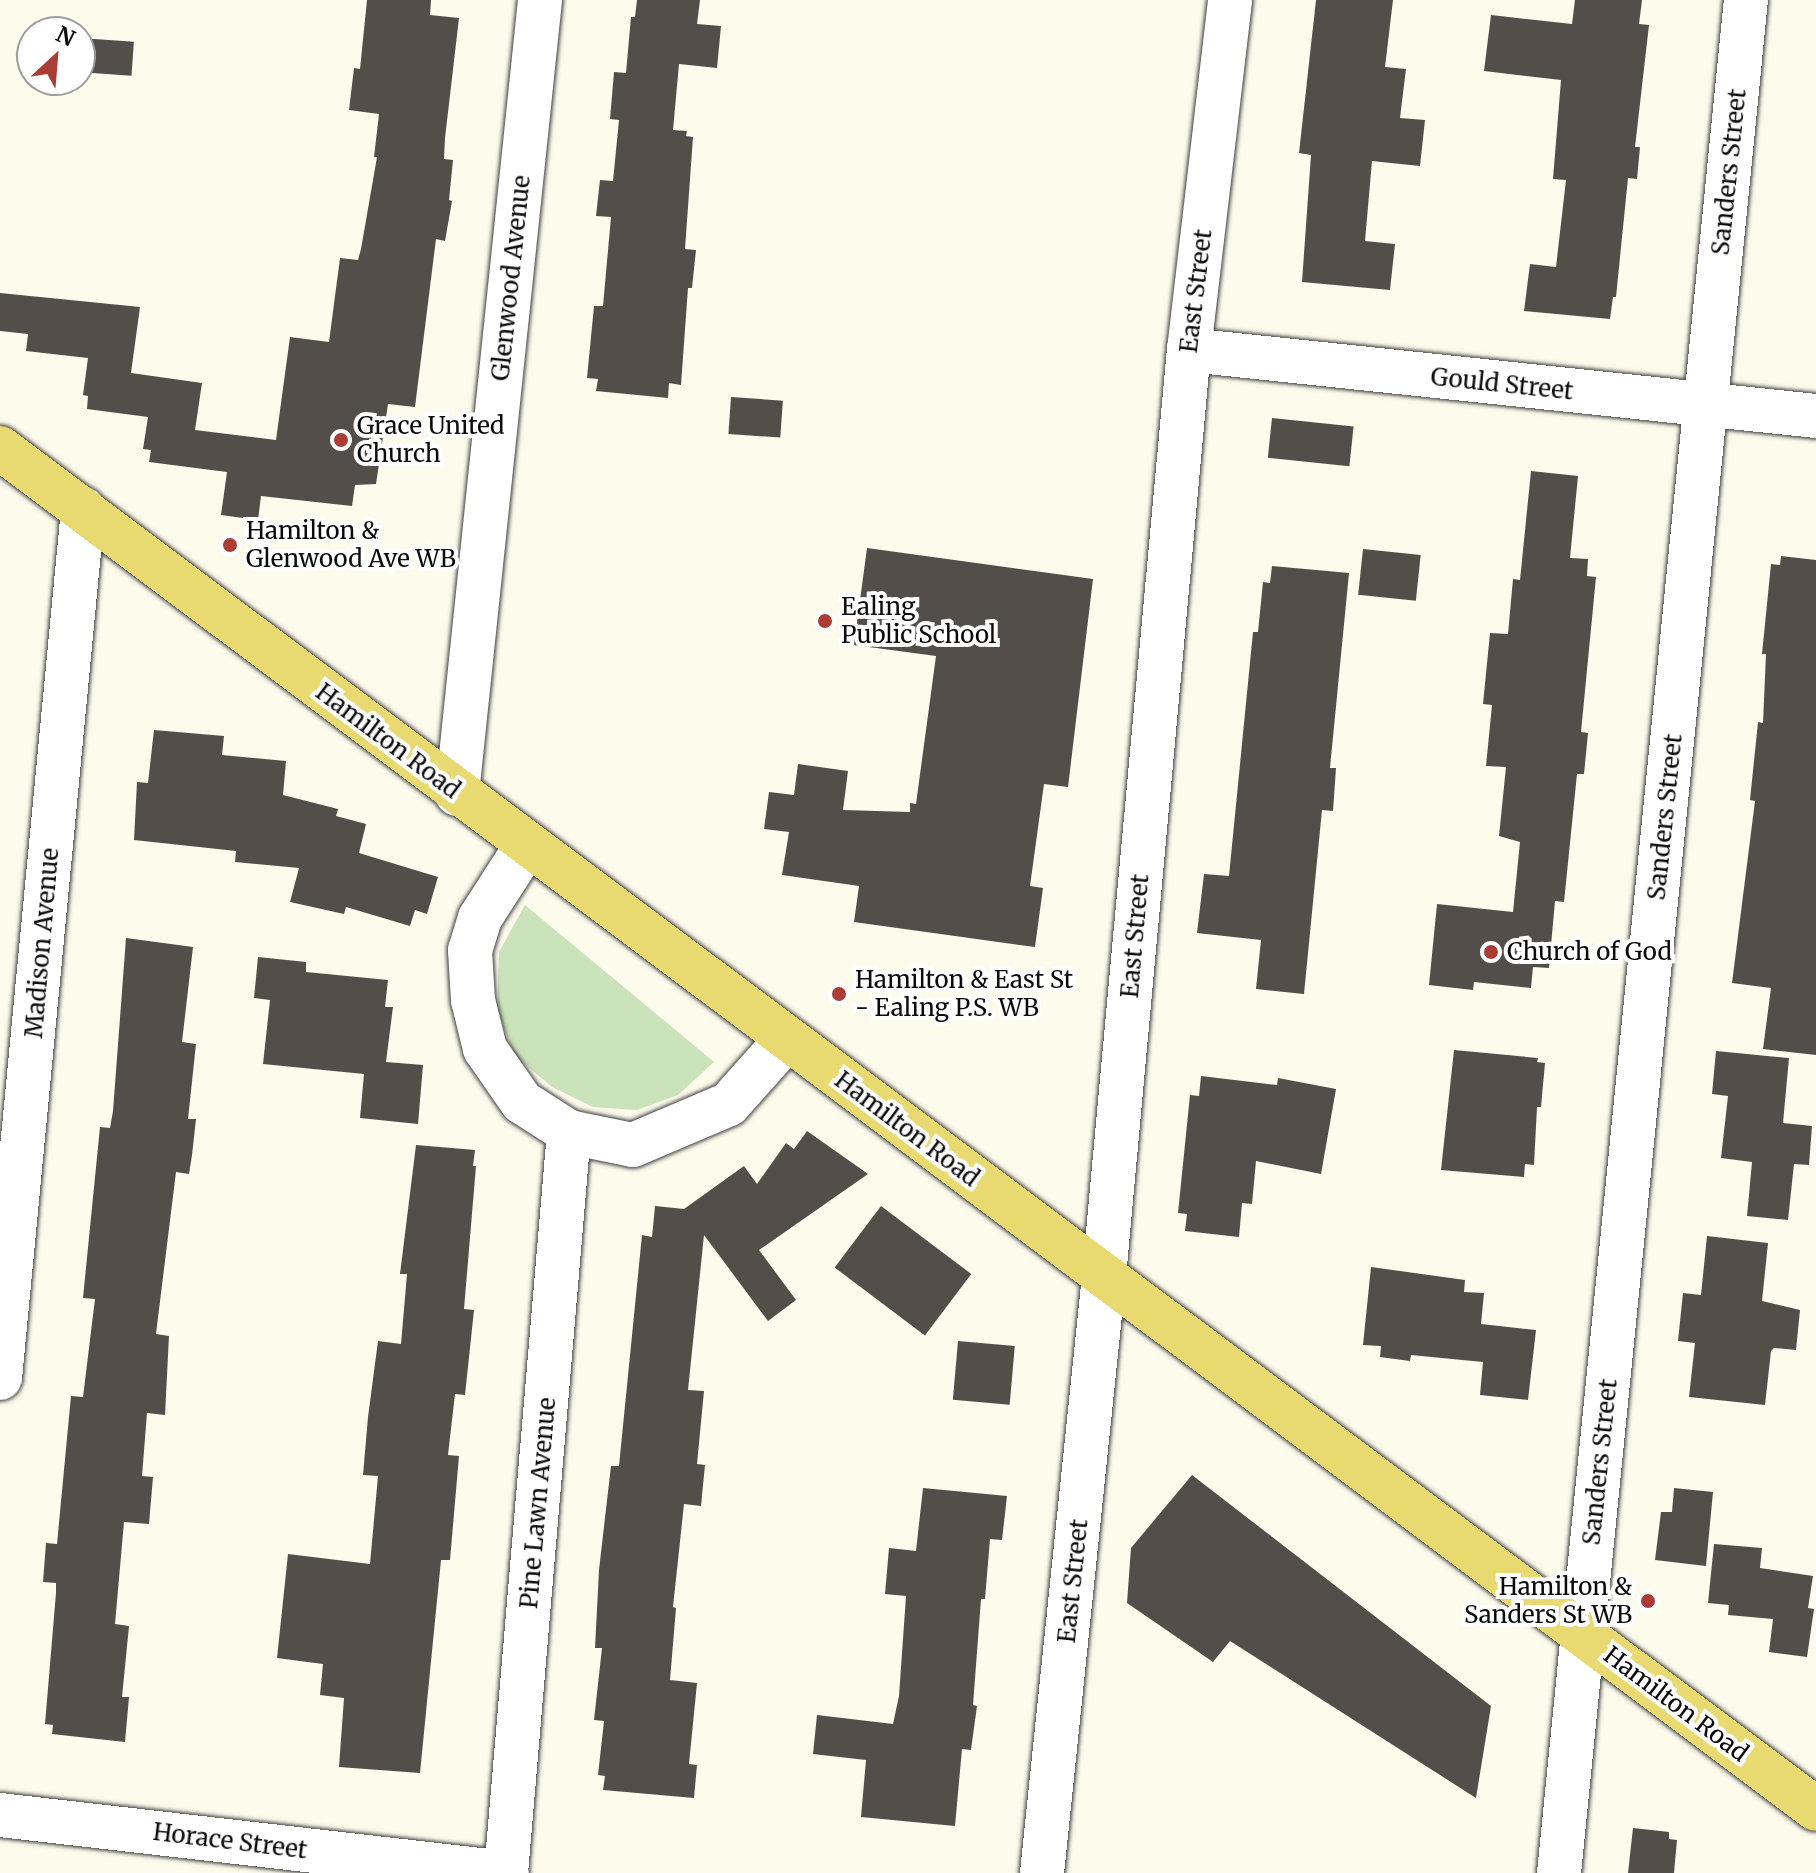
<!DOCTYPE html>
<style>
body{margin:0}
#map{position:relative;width:1816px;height:1873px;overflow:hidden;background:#fdfbec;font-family:Merriweather,serif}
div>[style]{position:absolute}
.green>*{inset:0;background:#cae3ba}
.building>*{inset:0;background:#534e49;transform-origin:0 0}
.roads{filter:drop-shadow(0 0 2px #3e3e3e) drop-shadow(0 0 2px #3e3e3e)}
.minor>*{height:44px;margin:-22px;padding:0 22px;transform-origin:22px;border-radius:22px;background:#fff}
.major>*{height:44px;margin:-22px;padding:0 22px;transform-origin:22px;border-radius:22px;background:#e8d971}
.dots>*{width:22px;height:22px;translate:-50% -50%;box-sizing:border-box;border:4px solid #fff;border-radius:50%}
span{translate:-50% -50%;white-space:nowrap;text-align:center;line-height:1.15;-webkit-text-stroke:8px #fff;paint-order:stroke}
.street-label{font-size:24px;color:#0b0b0b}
.poi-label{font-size:24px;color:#0b0b0b}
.left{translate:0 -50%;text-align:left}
.right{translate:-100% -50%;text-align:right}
.north{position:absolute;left:16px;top:16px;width:80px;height:80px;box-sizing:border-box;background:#fff;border:2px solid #9d9d9d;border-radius:50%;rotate:26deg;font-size:22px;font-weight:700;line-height:32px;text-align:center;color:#0b0b0b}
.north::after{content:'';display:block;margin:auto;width:28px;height:36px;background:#aa3d35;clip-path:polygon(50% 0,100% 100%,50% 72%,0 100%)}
</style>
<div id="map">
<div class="green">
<div style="clip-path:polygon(525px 905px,714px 1062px,678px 1095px,637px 1110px,593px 1107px,552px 1087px,514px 1055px,497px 1009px,499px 952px)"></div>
</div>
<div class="building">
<div style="clip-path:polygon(367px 0,431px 0,430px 15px,459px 18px,445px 138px,444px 159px,453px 160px,449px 200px,452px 201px,445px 241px,436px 239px,415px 407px,388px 404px,376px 484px,355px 485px,352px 506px,261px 496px,258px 520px,221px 515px,227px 472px,149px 462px,151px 450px,143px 449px,148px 417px,87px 409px,88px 396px,83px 395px,88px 358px,26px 351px,28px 334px,0 331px,0 293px,140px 307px,131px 373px,202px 383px,195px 430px,276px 440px,290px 337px,329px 342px,340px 258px,358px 260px,361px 249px,377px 157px,374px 157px,379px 114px,349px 110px,354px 68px,360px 69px)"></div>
<div style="clip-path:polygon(637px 0,700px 0,697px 24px,721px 26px,717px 68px,679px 64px,673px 130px,687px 131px,686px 136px,693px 137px,685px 249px,696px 250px,692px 288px,688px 288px,681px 385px,669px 383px,668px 398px,596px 391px,598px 379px,587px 378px,594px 306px,603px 306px,611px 217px,596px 216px,600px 180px,613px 181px,619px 120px,610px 119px,614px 72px,626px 73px,631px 17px,635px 17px)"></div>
<div style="clip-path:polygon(1316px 0,1393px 0,1385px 67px,1406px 69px,1400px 118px,1425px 120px,1420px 166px,1372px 161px,1365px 241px,1395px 244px,1390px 290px,1302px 282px,1311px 155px,1299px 153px)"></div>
<div style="clip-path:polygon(1575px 0,1642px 0,1639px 24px,1649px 25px,1635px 147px,1640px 147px,1637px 179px,1628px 178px,1616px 297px,1613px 297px,1610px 319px,1524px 311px,1530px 264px,1556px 267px,1566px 180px,1553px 179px,1561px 80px,1484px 71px,1491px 15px,1572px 24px)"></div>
<div style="left:80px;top:38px;width:54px;height:34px;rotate:4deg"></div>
<div style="left:731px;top:397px;width:52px;height:37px;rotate:4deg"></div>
<div style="left:1272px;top:418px;width:82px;height:40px;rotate:6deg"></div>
<div style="clip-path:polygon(1531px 471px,1578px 476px,1570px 558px,1588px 559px,1587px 576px,1596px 577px,1581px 732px,1588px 733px,1584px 774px,1577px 774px,1564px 902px,1555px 901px,1549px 968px,1533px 967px,1531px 988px,1474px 982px,1473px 990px,1429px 985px,1437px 904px,1513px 912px,1520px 842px,1499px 836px,1506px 767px,1486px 766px,1492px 705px,1483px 704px,1490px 633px,1508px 634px,1513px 579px,1520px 580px)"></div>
<div style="clip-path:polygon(867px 548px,1093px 579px,1068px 787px,1044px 784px,1030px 886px,1043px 888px,1035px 947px,854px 922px,859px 886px,782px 875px,789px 832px,764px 829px,769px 792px,794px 795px,798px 764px,848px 771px,843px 810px,910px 812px,910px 803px,916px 804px,936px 656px,854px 645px)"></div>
<div style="left:1363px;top:549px;width:58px;height:46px;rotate:6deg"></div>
<div style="clip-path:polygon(1781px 556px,1816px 560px,1816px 1055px,1763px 1049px,1771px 988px,1732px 983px,1755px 801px,1750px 800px,1758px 722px,1763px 723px,1766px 654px,1762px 654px,1771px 564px,1780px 565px)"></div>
<div style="clip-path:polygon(1272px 566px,1349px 573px,1330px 768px,1336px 768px,1333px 811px,1322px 810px,1304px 994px,1256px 989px,1261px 940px,1197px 933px,1204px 874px,1229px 876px,1253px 632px,1258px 632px,1263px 582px,1270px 583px)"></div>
<div style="clip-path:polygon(154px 730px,224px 736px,222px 755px,286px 761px,283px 795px,338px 809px,336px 816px,366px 824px,359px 853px,438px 877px,427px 914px,415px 910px,410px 926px,346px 907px,344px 914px,290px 902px,299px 868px,235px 862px,236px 851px,134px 840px,137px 782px,148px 783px)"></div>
<div style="clip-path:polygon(126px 938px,193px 947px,182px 1042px,196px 1044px,188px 1119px,196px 1119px,192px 1155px,189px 1174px,176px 1172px,156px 1334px,169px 1336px,165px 1415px,147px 1413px,142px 1476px,153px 1477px,149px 1524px,124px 1522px,115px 1624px,129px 1626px,122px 1697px,129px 1697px,125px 1742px,52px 1734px,53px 1725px,45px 1724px,56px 1593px,56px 1583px,43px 1582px,46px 1543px,57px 1544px,71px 1396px,83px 1397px,95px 1299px,83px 1298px,100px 1127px,110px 1128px,113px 1111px)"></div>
<div style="clip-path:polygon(258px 957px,306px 962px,306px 972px,388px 980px,385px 1007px,393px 1007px,386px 1062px,423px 1065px,418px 1124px,360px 1118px,364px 1074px,263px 1064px,270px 1000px,254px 998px)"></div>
<div style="clip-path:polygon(1454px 1050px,1538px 1058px,1537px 1062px,1545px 1063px,1541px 1107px,1537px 1107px,1534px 1165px,1525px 1164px,1524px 1177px,1441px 1170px)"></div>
<div style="clip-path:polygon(1716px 1051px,1789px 1058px,1783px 1123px,1812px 1126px,1809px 1165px,1794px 1164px,1788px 1220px,1747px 1216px,1752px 1162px,1721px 1158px,1728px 1096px,1712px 1094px)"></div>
<div style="clip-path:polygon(1201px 1076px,1277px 1085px,1278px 1078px,1336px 1089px,1321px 1174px,1256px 1161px,1252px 1204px,1242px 1203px,1239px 1237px,1185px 1231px,1187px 1214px,1178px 1213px,1190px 1095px,1199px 1096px)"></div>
<div style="clip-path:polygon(807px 1131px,868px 1174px,759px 1250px,796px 1300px,768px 1321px,704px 1235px,688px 1390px,704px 1391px,697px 1464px,705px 1465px,701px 1506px,684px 1504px,673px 1607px,676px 1608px,670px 1680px,697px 1683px,689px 1764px,697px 1765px,694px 1798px,603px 1790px,605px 1776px,598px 1775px,604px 1721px,594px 1720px,602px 1648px,595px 1648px,599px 1570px,611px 1466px,619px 1466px,642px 1235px,652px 1237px,655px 1206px,684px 1209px,744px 1166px,757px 1184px,786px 1143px,794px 1149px)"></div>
<div style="clip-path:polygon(416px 1145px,475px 1150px,473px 1166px,476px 1166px,464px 1309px,474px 1310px,465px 1395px,455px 1394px,448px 1455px,459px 1456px,450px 1560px,441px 1560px,420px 1773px,339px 1767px,344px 1698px,320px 1695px,323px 1664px,277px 1658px,288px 1554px,370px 1564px,378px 1476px,363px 1475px,368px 1417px,378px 1341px,401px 1344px,407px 1274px,400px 1274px)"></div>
<div style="left:881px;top:1206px;width:113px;height:77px;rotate:37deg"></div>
<div style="clip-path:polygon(1707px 1236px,1768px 1243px,1762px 1301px,1800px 1310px,1796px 1350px,1774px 1348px,1771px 1351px,1765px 1405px,1689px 1397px,1695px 1343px,1678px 1341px,1683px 1293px,1701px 1295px)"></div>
<div style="clip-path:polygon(1371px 1267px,1465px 1280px,1464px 1292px,1484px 1293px,1481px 1324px,1536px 1330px,1528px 1400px,1480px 1395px,1483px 1362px,1411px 1355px,1410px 1361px,1380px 1357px,1381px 1346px,1363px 1345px)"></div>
<div style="left:958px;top:1341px;width:57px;height:59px;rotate:5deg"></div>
<div style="clip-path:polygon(1192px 1475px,1491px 1706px,1476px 1798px,1230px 1641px,1213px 1662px,1127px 1603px,1131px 1548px)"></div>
<div style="clip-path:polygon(923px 1488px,1007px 1496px,1002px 1540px,990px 1539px,985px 1599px,981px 1599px,973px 1705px,977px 1706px,971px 1750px,962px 1749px,955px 1826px,861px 1817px,866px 1760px,813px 1754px,817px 1715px,893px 1724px,899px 1696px,906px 1596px,885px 1594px,889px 1548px,916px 1551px)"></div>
<div style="clip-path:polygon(1674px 1488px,1713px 1492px,1706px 1566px,1655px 1560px,1661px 1512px,1672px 1512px)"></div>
<div style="clip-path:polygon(1714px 1544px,1762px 1548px,1760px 1568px,1813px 1576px,1808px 1608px,1814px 1609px,1807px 1657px,1769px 1652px,1773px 1619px,1728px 1615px,1729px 1605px,1708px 1603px)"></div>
<div style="clip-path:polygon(1633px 1828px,1669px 1832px,1669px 1839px,1677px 1840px,1674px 1873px,1628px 1873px)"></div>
</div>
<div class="roads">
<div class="minor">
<div style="left:1189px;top:350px;width:630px;rotate:6.01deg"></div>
<div style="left:457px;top:794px;width:798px;rotate:-84.03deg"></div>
<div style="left:527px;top:845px;width:87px;rotate:122.8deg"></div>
<div style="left:480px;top:918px;width:34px;rotate:107deg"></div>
<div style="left:470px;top:950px;width:50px;rotate:86.6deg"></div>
<div style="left:473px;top:1000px;width:50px;rotate:76.2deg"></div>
<div style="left:485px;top:1049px;width:65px;rotate:55.1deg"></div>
<div style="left:522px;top:1102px;width:56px;rotate:32.6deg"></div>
<div style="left:569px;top:1132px;width:65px;rotate:11.5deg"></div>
<div style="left:633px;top:1145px;width:104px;rotate:-23.1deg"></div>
<div style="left:729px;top:1104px;width:87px;rotate:-48.3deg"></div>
<div style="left:0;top:1378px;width:873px;rotate:-84.54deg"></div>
<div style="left:0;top:1815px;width:510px;rotate:6.53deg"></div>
<div style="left:506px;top:1873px;width:744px;rotate:-85.14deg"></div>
<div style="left:1042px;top:1873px;width:600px;rotate:-84.07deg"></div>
<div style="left:1104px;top:1276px;width:930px;rotate:-84.76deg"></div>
<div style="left:1189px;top:350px;width:352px;rotate:-83.3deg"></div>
<div style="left:1559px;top:1873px;width:1882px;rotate:-84.3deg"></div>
</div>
<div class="major">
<div style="left:0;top:448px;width:2269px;rotate:36.85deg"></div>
</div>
</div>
<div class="dots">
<div style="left:341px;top:440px;background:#aa3d35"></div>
<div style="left:230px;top:545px;background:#aa3d35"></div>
<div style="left:825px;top:621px;background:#aa3d35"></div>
<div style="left:1491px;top:952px;background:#aa3d35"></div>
<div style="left:839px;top:994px;background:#aa3d35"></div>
<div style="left:1648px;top:1601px;background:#aa3d35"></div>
</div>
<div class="street-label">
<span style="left:1729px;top:172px;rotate:-84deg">Sanders Street</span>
<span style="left:511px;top:278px;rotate:-84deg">Glenwood Avenue</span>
<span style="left:1196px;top:291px;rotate:-83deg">East Street</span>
<span style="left:1502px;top:384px;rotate:6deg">Gould Street</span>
<span style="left:388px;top:741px;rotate:37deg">Hamilton Road</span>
<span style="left:1665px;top:817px;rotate:-84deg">Sanders Street</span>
<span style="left:1135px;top:936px;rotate:-85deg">East Street</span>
<span style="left:42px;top:943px;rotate:-85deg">Madison Avenue</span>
<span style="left:907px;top:1129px;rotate:37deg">Hamilton Road</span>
<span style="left:1600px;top:1462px;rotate:-84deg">Sanders Street</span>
<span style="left:538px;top:1503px;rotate:-85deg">Pine Lawn Avenue</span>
<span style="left:1073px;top:1581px;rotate:-84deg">East Street</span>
<span style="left:1676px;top:1704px;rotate:37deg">Hamilton Road</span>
<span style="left:230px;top:1841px;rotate:7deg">Horace Street</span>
</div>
<div class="poi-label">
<span class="left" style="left:357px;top:440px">Grace United<br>Church</span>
<span class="left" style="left:246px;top:545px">Hamilton &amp;<br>Glenwood Ave WB</span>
<span class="left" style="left:841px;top:621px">Ealing<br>Public School</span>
<span class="left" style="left:1507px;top:952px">Church of God</span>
<span class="left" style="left:855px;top:994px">Hamilton &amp; East St<br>- Ealing P.S. WB</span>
<span class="right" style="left:1632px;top:1601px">Hamilton &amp;<br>Sanders St WB</span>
</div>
<div class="north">N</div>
</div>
